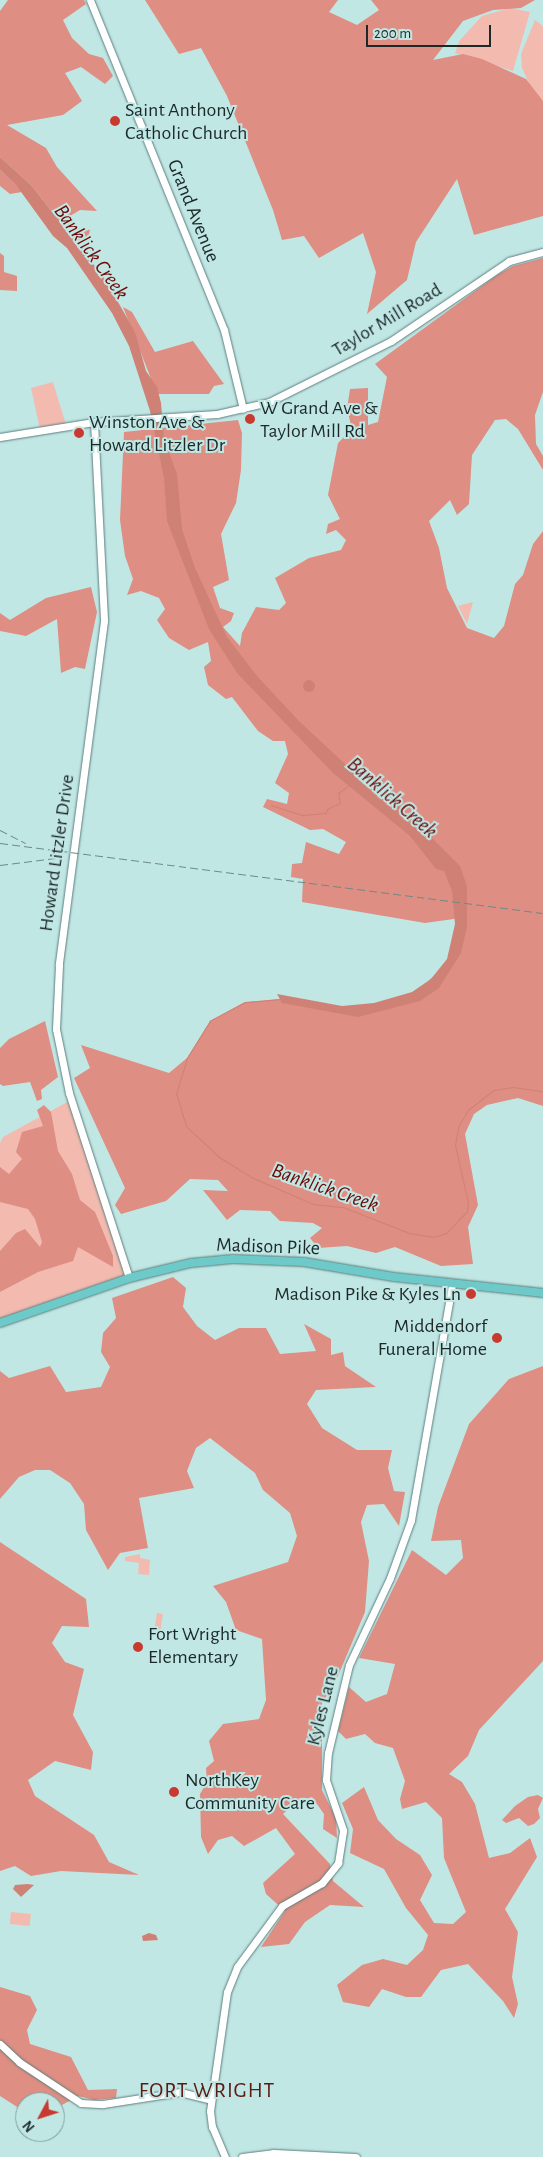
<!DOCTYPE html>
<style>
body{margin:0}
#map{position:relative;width:543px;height:2157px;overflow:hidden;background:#c1e7e5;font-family:"Alegreya Sans",sans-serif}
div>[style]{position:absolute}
.green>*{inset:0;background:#f3bab0;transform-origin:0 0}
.forest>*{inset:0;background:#de8e82}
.water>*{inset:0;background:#d08175}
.round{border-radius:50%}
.stream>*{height:1px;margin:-0.5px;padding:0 0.5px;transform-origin:0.5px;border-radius:0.5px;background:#d08175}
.roads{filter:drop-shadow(0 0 1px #5b7f7d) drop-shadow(0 0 1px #5b7f7d)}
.secondary>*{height:7px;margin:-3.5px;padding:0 3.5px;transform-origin:3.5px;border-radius:3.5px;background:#fff}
.primary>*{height:8px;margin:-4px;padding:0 4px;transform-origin:4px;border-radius:4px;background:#6dcac8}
.rail>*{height:1px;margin-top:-0.5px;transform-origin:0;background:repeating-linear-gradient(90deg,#6e8988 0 8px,transparent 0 12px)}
.dots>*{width:14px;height:14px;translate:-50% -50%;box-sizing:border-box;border:2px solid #c1e7e5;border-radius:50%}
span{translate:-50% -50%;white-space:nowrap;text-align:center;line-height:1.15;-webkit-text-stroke:4px #c1e7e5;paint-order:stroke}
.poi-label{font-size:20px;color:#1b2a29}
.left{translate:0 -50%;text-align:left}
.right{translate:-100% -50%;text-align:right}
.street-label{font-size:20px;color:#1b2a29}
.water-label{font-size:21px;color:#6b0a07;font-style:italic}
.quarter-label{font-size:22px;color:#5d1913;letter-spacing:1px}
.north{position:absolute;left:15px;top:2092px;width:50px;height:50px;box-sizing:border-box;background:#c1e7e5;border:1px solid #7f9b9a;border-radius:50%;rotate:230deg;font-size:14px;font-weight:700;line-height:20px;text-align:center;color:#1b2a29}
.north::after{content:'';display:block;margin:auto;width:18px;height:22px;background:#c83a2f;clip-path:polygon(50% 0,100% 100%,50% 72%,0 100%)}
.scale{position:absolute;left:366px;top:25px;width:125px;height:22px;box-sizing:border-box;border:2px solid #1b2a29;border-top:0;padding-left:6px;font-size:15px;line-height:18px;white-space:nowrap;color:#1b2a29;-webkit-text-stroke:4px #c1e7e5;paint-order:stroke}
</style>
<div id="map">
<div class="green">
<div style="clip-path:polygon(510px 8px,530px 12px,513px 71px,455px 53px,460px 40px,482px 16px)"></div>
<div style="clip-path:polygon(535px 20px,543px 26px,543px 101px,532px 90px,522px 68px,521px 54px)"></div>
<div style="clip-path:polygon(53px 382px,66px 425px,40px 429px,31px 388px)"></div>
<div style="clip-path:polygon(473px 602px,467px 624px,458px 606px)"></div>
<div style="clip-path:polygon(71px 1100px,129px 1278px,0 1323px,0 1143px,3px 1137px)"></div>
<div style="clip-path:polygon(140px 1554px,140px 1558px,150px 1560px,149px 1575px,138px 1574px,139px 1563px,125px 1561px,125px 1557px)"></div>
<div style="left:157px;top:1613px;width:6px;height:21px;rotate:9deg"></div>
<div style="left:11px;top:1912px;width:20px;height:12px;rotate:6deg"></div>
</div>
<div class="forest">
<div style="clip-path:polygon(8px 0,84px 0,86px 4px,63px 20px,72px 38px,89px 54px,103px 58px,113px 76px,105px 84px,81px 67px,65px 73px,82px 101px,63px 115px,7px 125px,46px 148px,57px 167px,97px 211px,80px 210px,70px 216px,77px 228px,90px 230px,88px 238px,76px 242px,31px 185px,0 157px,0 11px)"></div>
<div style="clip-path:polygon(145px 0,338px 0,329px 12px,357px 25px,379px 10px,371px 0,535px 0,521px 8px,493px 10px,463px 21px,433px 60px,463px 54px,482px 59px,526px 79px,543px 101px,543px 216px,474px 235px,457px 179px,416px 242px,407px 280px,367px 314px,376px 272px,363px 233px,319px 258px,304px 236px,282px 240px,273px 210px,227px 96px,201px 48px,179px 54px)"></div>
<div style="clip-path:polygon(0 170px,16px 185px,22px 192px,10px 194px,0 186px)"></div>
<div style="clip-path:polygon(0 253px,4px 256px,4px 272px,17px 276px,17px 291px,0 290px)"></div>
<div style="clip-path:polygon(543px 258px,543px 392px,535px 415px,536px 444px,543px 456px,543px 470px,518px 429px,506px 419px,495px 420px,472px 455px,469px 504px,457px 515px,450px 500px,429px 521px,439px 548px,447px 588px,467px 628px,494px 638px,504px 626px,515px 584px,523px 575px,533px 544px,543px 531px,543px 1106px,518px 1098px,487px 1105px,474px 1114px,465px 1134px,478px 1205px,468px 1227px,473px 1264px,441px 1266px,395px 1247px,376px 1253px,347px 1246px,318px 1248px,310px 1238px,322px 1228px,313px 1223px,280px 1221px,270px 1211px,240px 1210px,227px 1220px,203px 1190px,228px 1191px,218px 1180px,190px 1179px,166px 1201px,121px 1214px,115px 1205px,125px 1188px,74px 1078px,90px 1068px,81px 1045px,169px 1073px,187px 1058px,210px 1021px,245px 1002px,279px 999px,300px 1004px,356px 1010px,412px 997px,451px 959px,461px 918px,425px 923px,302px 902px,303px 879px,291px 877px,292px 864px,302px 863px,306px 842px,339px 854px,346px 842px,323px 829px,310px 830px,263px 807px,267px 799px,287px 804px,289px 793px,275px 783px,288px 754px,285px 741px,273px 741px,258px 731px,232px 697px,226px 699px,208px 685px,204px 667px,211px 661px,208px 642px,189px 650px,169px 638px,157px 620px,165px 609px,159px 598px,141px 591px,127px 595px,133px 579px,125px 556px,120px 520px,124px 432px,238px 420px,242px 433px,241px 470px,236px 503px,221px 534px,229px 580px,213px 587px,220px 608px,234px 613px,231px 621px,223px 627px,240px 646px,242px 633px,256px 607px,279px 610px,286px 603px,275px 578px,309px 558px,341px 550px,346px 540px,336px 530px,326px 534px,328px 524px,340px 519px,328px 495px,338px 443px,352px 429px,347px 409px,350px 389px,368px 388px,368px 425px,378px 422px,387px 377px,375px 364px,497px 275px,513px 266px)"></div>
<div style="clip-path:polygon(123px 307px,132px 312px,155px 352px,193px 341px,224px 384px,214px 386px,209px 394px,157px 394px)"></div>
<div style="clip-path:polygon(91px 587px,97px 612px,85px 669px,75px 667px,61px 673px,57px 619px,26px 636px,0 631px,0 613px,10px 620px,46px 598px)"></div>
<div style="clip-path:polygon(45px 1021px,58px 1077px,41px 1090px,42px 1099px,37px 1101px,30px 1082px,3px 1086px,0 1084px,0 1048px,9px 1039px)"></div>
<div style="clip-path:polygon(44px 1105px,51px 1112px,58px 1151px,72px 1174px,80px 1200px,95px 1212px,113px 1256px,113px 1267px,78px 1247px,73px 1261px,38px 1272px,0 1292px,0 1251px,16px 1233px,25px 1229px,40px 1247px,42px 1242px,35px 1219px,28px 1209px,0 1202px,0 1167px,9px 1174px,22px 1159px,16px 1152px,22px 1132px,43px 1126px,37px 1110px)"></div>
<div style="clip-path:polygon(173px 1277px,186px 1288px,183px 1307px,197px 1326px,215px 1340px,239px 1328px,266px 1328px,280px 1354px,316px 1351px,304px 1324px,331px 1339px,331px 1355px,343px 1352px,345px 1366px,376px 1387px,316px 1390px,307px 1404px,322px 1428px,357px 1450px,392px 1450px,388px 1468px,394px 1491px,405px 1492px,399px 1526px,384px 1504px,367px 1505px,361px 1522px,369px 1561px,365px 1612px,335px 1683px,322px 1703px,322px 1790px,336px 1818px,337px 1838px,323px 1829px,324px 1814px,312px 1797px,295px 1803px,283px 1814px,330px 1864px,333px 1881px,364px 1907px,330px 1905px,305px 1922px,289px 1944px,261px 1947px,285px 1911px,266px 1894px,263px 1883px,295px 1854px,276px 1828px,244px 1846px,232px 1836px,218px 1840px,208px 1854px,201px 1837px,200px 1794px,207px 1782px,206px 1768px,214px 1761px,209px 1741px,223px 1724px,259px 1719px,266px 1700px,262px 1639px,236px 1630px,226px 1602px,213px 1586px,288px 1562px,297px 1536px,290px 1513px,263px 1490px,255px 1473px,210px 1438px,196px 1448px,187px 1471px,194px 1488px,139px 1498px,148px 1548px,120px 1553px,108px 1570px,86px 1530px,84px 1504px,70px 1483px,50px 1470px,35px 1470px,19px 1477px,0 1499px,0 1371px,9px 1378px,50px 1366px,66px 1392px,101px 1387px,110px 1367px,101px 1352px,103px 1333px,116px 1318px,112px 1298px)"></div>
<div style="clip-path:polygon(543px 1366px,543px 1661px,479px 1730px,468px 1756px,449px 1774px,462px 1782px,475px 1804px,489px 1858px,510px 1853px,530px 1838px,537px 1857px,505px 1909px,518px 1932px,512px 1977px,518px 2004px,514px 2018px,503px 2001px,468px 1964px,441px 1970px,421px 1997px,406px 1997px,382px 1989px,369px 2007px,343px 2002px,337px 1985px,362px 1965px,383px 1959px,407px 1965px,423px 1950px,428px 1935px,406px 1908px,384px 1869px,350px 1853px,353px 1829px,342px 1803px,364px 1787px,378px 1820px,396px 1839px,420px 1855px,432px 1875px,420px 1900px,434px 1923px,453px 1924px,466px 1912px,444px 1858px,442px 1818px,426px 1802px,402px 1809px,400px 1799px,405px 1781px,393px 1748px,375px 1743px,365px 1734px,346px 1739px,338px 1731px,349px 1687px,366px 1702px,387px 1694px,395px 1664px,359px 1658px,412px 1550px,446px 1575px,463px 1558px,461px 1540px,431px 1541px,438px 1507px,469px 1424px,509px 1379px)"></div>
<div style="clip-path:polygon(0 1542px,86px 1599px,89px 1627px,62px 1626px,52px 1643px,65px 1662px,84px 1669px,73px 1715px,93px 1752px,91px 1770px,55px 1761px,28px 1780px,35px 1796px,94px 1835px,109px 1862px,139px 1875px,61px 1871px,31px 1876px,15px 1866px,0 1871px)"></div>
<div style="clip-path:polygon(538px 1795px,543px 1798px,538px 1809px,540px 1818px,534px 1824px,528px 1826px,519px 1818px,506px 1823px,502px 1820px,515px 1806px,528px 1797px)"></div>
<div style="clip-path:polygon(0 1987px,30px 1996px,37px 2010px,27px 2030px,30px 2044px,71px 2057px,88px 2090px,117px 2089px,116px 2098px,94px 2100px,78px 2096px,55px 2109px,55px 2102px,25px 2102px,25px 2112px,0 2096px)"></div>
</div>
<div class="water">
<div style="clip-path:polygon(0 157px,31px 185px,105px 279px,135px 332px,146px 371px,157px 387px,161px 403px,164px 439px,177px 474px,182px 529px,195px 568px,227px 637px,257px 676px,298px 720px,345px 764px,406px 812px,460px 866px,467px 886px,467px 927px,461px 953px,439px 988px,420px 1001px,358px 1017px,282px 1003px,277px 994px,342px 1006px,374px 1003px,412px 992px,431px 979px,447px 959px,455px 924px,452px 891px,444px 871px,436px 869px,410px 836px,333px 773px,237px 673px,209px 629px,167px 521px,164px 478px,150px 411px,129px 346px,112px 313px,67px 248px,53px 236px,16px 185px,0 170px)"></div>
<div class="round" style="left:303px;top:680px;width:12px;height:12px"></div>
<div style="clip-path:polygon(15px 1885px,28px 1884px,34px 1885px,21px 1897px,13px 1889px)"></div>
<div style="clip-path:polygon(149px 1933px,156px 1935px,158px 1940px,143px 1941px,142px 1936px)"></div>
</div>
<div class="stream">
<div style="left:271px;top:805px;width:33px;rotate:18deg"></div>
<div style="left:302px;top:815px;width:24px;rotate:-5deg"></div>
<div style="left:326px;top:813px;width:4px;rotate:-76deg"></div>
<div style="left:327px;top:809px;width:14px;rotate:-25deg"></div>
<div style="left:340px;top:803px;width:10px;rotate:-101deg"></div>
<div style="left:338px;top:793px;width:12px;rotate:-35deg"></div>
<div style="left:281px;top:999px;width:36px;rotate:175deg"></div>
<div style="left:245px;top:1002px;width:40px;rotate:152deg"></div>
<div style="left:210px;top:1021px;width:44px;rotate:121.9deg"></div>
<div style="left:187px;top:1058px;width:37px;rotate:107deg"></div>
<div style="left:176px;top:1093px;width:34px;rotate:73deg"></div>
<div style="left:186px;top:1126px;width:45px;rotate:43.2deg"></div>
<div style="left:219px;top:1157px;width:38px;rotate:32deg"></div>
<div style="left:251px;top:1177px;width:68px;rotate:23.5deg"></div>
<div style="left:313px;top:1204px;width:30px;rotate:6deg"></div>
<div style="left:343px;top:1207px;width:71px;rotate:21.5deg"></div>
<div style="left:409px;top:1233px;width:24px;rotate:9deg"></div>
<div style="left:433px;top:1237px;width:14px;rotate:-17deg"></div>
<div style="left:446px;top:1233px;width:30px;rotate:-46deg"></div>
<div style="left:467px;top:1211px;width:8px;rotate:-83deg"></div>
<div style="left:468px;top:1203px;width:59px;rotate:-102.6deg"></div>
<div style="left:455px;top:1145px;width:20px;rotate:-79deg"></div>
<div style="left:459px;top:1125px;width:17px;rotate:-59deg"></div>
<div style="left:468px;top:1110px;width:33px;rotate:-38deg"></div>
<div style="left:494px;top:1090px;width:19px;rotate:-9deg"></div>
<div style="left:513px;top:1087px;width:30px;rotate:8deg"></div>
</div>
<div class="roads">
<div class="secondary">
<div style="left:90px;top:0;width:356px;rotate:67.9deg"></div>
<div style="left:224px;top:330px;width:81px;rotate:76.5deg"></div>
<div style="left:94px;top:422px;width:199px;rotate:87.1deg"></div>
<div style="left:104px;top:621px;width:347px;rotate:97.5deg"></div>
<div style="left:59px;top:965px;width:64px;rotate:92.7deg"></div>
<div style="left:56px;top:1029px;width:65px;rotate:78.5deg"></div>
<div style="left:69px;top:1093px;width:194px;rotate:72deg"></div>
<div style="left:0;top:437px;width:95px;rotate:-9.1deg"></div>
<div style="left:94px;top:422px;width:123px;rotate:-3.7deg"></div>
<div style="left:217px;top:414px;width:53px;rotate:-13deg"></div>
<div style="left:269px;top:402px;width:136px;rotate:-26.6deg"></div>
<div style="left:391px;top:341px;width:143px;rotate:-34.1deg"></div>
<div style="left:509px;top:261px;width:35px;rotate:-15deg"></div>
<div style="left:0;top:2044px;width:26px;rotate:43deg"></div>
<div style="left:19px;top:2062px;width:74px;rotate:33.5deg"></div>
<div style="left:81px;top:2103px;width:22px;rotate:3deg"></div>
<div style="left:103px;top:2104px;width:78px;rotate:-8.9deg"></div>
<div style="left:180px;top:2092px;width:32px;rotate:14deg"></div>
<div style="left:225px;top:2157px;width:33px;rotate:-113deg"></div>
<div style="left:212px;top:2127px;width:16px;rotate:-97deg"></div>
<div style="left:210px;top:2111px;width:120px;rotate:-81.9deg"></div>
<div style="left:227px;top:1992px;width:27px;rotate:-68deg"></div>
<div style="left:237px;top:1967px;width:76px;rotate:-53.6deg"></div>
<div style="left:282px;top:1906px;width:46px;rotate:-29.9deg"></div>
<div style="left:322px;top:1883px;width:26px;rotate:-51deg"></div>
<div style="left:338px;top:1863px;width:33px;rotate:-81deg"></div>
<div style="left:343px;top:1830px;width:53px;rotate:-108.8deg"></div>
<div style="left:326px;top:1780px;width:27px;rotate:-86deg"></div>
<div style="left:328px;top:1753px;width:90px;rotate:-76.6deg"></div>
<div style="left:349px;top:1665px;width:96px;rotate:-64.8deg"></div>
<div style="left:390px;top:1578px;width:62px;rotate:-70.1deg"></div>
<div style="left:411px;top:1520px;width:240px;rotate:-80.1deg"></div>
<div style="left:242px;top:2157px;width:31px;rotate:-7deg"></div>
<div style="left:273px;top:2153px;width:83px;rotate:2.8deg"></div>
</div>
<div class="primary">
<div style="left:0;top:1323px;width:137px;rotate:-19.2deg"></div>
<div style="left:129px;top:1278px;width:64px;rotate:-13.6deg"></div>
<div style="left:191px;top:1263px;width:42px;rotate:-5.4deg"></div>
<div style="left:233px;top:1259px;width:71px;rotate:2.4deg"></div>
<div style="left:304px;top:1262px;width:91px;rotate:9.5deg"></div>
<div style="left:394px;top:1277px;width:150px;rotate:6.1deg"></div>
</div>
</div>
<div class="rail">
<div style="left:0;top:830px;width:29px;rotate:27deg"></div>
<div style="left:0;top:843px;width:547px;rotate:7.35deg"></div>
<div style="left:0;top:865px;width:64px;rotate:-7.1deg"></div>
</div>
<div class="dots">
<div style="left:115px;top:121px;background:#c83a2f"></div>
<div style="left:250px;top:419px;background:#c83a2f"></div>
<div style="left:79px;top:433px;background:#c83a2f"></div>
<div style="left:471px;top:1294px;background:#c83a2f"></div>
<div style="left:497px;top:1338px;background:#c83a2f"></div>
<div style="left:138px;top:1647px;background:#c83a2f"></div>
<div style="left:174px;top:1792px;background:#c83a2f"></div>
</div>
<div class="poi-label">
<span class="left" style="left:125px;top:122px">Saint Anthony<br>Catholic Church</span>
<span class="left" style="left:260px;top:420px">W Grand Ave &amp;<br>Taylor Mill Rd</span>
<span class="left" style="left:89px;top:434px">Winston Ave &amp;<br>Howard Litzler Dr</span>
<span class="right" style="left:461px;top:1294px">Madison Pike &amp; Kyles Ln</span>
<span class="right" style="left:487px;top:1338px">Middendorf<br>Funeral Home</span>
<span class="left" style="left:148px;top:1646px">Fort Wright<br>Elementary</span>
<span class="left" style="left:185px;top:1792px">NorthKey<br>Community Care</span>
</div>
<div class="street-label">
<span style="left:193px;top:211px;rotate:68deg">Grand Avenue</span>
<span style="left:387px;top:320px;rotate:-31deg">Taylor Mill Road</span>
<span style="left:57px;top:853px;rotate:-82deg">Howard Litzler Drive</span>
<span style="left:268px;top:1247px;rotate:2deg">Madison Pike</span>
<span style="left:323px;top:1706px;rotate:-76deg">Kyles Lane</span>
</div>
<div class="water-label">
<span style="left:91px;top:252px;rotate:54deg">Banklick Creek</span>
<span style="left:392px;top:798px;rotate:41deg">Banklick Creek</span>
<span style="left:325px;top:1188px;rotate:19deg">Banklick Creek</span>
</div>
<div class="quarter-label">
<span style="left:207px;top:2091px">FORT WRIGHT</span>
</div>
<div class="north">N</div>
<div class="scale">200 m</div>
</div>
